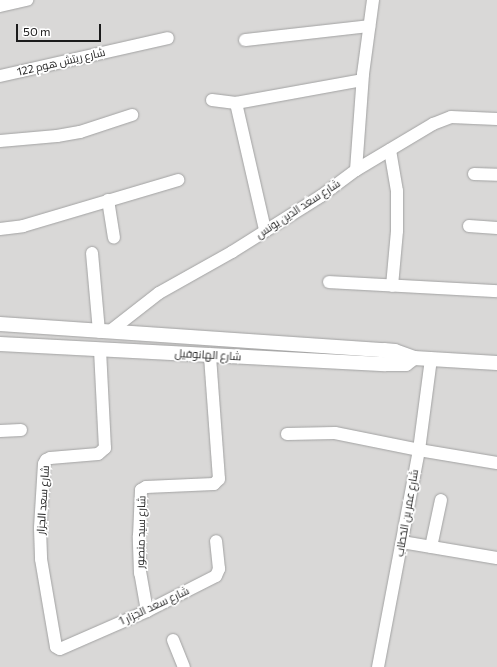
<!DOCTYPE html>
<meta charset="utf-8">
<style>
body{margin:0}
#map{position:relative;width:497px;height:667px;overflow:hidden;background:#ebe8e1;font-family:Commissioner,Cairo,sans-serif}
div>[style]{position:absolute}
.residential>*{inset:0;background:#d9d8d7;transform-origin:0 0}
.roads{filter:drop-shadow(0 0 1px #a2a2a2) drop-shadow(0 0 1px #a2a2a2)}
.minor>*{height:12px;margin:-6px;padding:0 6px;transform-origin:6px;border-radius:6px;background:#fff}
.tertiary>*{height:14px;margin:-7px;padding:0 7px;transform-origin:7px;border-radius:7px;background:#fff}
span{translate:-50% -50%;white-space:nowrap;text-align:center;line-height:1.15;-webkit-text-stroke:3.5px #fff;paint-order:stroke}
.street-label{font-size:11px;color:#1b1b1b}
.scale{position:absolute;left:16px;top:24px;width:85px;height:18px;box-sizing:border-box;border:2px solid #1b1b1b;border-top:0;padding-left:5px;font-size:12px;line-height:14px;white-space:nowrap;color:#1b1b1b;-webkit-text-stroke:3px #fff;paint-order:stroke}
</style>
<div id="map">
<div class="residential">
<div style="left:0;top:0;width:497px;height:667px"></div>
</div>
<div class="roads">
<div class="minor">
<div style="left:0;top:6px;width:28px;rotate:-13deg"></div>
<div style="left:245px;top:40px;width:125px;rotate:-6.4deg"></div>
<div style="left:0;top:76px;width:172px;rotate:-12.7deg"></div>
<div style="left:212px;top:100px;width:24px;rotate:7deg"></div>
<div style="left:236px;top:103px;width:128px;rotate:-10.3deg"></div>
<div style="left:236px;top:103px;width:130px;rotate:77.1deg"></div>
<div style="left:0;top:141px;width:57px;rotate:-5deg"></div>
<div style="left:57px;top:136px;width:23px;rotate:-10deg"></div>
<div style="left:80px;top:132px;width:55px;rotate:-18.1deg"></div>
<div style="left:390px;top:150px;width:42px;rotate:80.3deg"></div>
<div style="left:397px;top:191px;width:40px;rotate:90deg"></div>
<div style="left:397px;top:231px;width:55px;rotate:95.2deg"></div>
<div style="left:356px;top:170px;width:96px;rotate:-85.8deg"></div>
<div style="left:363px;top:74px;width:75px;rotate:-82.3deg"></div>
<div style="left:474px;top:174px;width:23px;rotate:2deg"></div>
<div style="left:108px;top:200px;width:38px;rotate:81deg"></div>
<div style="left:469px;top:226px;width:28px;rotate:4deg"></div>
<div style="left:0;top:229px;width:23px;rotate:-7deg"></div>
<div style="left:23px;top:226px;width:162px;rotate:-16.5deg"></div>
<div style="left:92px;top:253px;width:79px;rotate:84.9deg"></div>
<div style="left:329px;top:282px;width:168px;rotate:3.1deg"></div>
<div style="left:109px;top:332px;width:63px;rotate:-38deg"></div>
<div style="left:159px;top:293px;width:84px;rotate:-29.3deg"></div>
<div style="left:232px;top:252px;width:105px;rotate:-32.2deg"></div>
<div style="left:321px;top:196px;width:44px;rotate:-36.6deg"></div>
<div style="left:356px;top:170px;width:90px;rotate:-30.9deg"></div>
<div style="left:433px;top:124px;width:19px;rotate:-21deg"></div>
<div style="left:451px;top:117px;width:46px;rotate:2.5deg"></div>
<div style="left:100px;top:350px;width:98px;rotate:87.1deg"></div>
<div style="left:105px;top:448px;width:9px;rotate:139deg"></div>
<div style="left:98px;top:454px;width:48px;rotate:175.2deg"></div>
<div style="left:50px;top:458px;width:4px;rotate:153deg"></div>
<div style="left:46px;top:460px;width:4px;rotate:117deg"></div>
<div style="left:44px;top:464px;width:64px;rotate:93.6deg"></div>
<div style="left:40px;top:528px;width:31px;rotate:88deg"></div>
<div style="left:41px;top:559px;width:89px;rotate:80.3deg"></div>
<div style="left:56px;top:647px;width:4px;rotate:27deg"></div>
<div style="left:60px;top:649px;width:95px;rotate:-23.6deg"></div>
<div style="left:147px;top:611px;width:77px;rotate:-26.9deg"></div>
<div style="left:216px;top:576px;width:8px;rotate:-67deg"></div>
<div style="left:219px;top:569px;width:28px;rotate:-96deg"></div>
<div style="left:0;top:431px;width:21px;rotate:-3deg"></div>
<div style="left:287px;top:434px;width:48px;rotate:-1.2deg"></div>
<div style="left:335px;top:433px;width:86px;rotate:11.4deg"></div>
<div style="left:419px;top:450px;width:79px;rotate:9.5deg"></div>
<div style="left:402px;top:542px;width:96px;rotate:9.6deg"></div>
<div style="left:431px;top:547px;width:48px;rotate:-78deg"></div>
<div style="left:147px;top:611px;width:39px;rotate:-100deg"></div>
<div style="left:140px;top:573px;width:37px;rotate:-92deg"></div>
<div style="left:139px;top:536px;width:46px;rotate:-87.5deg"></div>
<div style="left:141px;top:490px;width:6px;rotate:-31deg"></div>
<div style="left:146px;top:487px;width:68px;rotate:-2.5deg"></div>
<div style="left:214px;top:484px;width:7px;rotate:-45deg"></div>
<div style="left:219px;top:479px;width:124px;rotate:-94.2deg"></div>
<div style="left:173px;top:640px;width:29px;rotate:68deg"></div>
<div style="left:378px;top:667px;width:221px;rotate:-79.3deg"></div>
<div style="left:419px;top:450px;width:92px;rotate:-82.5deg"></div>
</div>
<div class="tertiary">
<div style="left:0;top:324px;width:385px;rotate:3.9deg"></div>
<div style="left:384px;top:350px;width:11px;rotate:5deg"></div>
<div style="left:395px;top:351px;width:20px;rotate:20deg"></div>
<div style="left:414px;top:358px;width:83px;rotate:3.4deg"></div>
<div style="left:0;top:344px;width:386px;rotate:3deg"></div>
<div style="left:385px;top:364px;width:21px"></div>
<div style="left:406px;top:364px;width:10px;rotate:-37deg"></div>
</div>
</div>
<div class="street-label">
<span style="left:61px;top:62px;rotate:-13deg">شارع ريتش هوم 122</span>
<span style="left:298px;top:209px;rotate:-33deg">شارع سعد الدين يونس</span>
<span style="left:208px;top:355px;rotate:3deg">شارع الهانوفيل</span>
<span style="left:43px;top:500px;rotate:-86deg">شارع سعد الجزار</span>
<span style="left:407px;top:513px;rotate:-80deg">شارع عمر بن الخطاب</span>
<span style="left:141px;top:532px;rotate:-89deg">شارع سيد منصور</span>
<span style="left:154px;top:606px;rotate:-25deg">شارع سعد الجزار 1</span>
</div>
<div class="scale">50 m</div>
</div>
